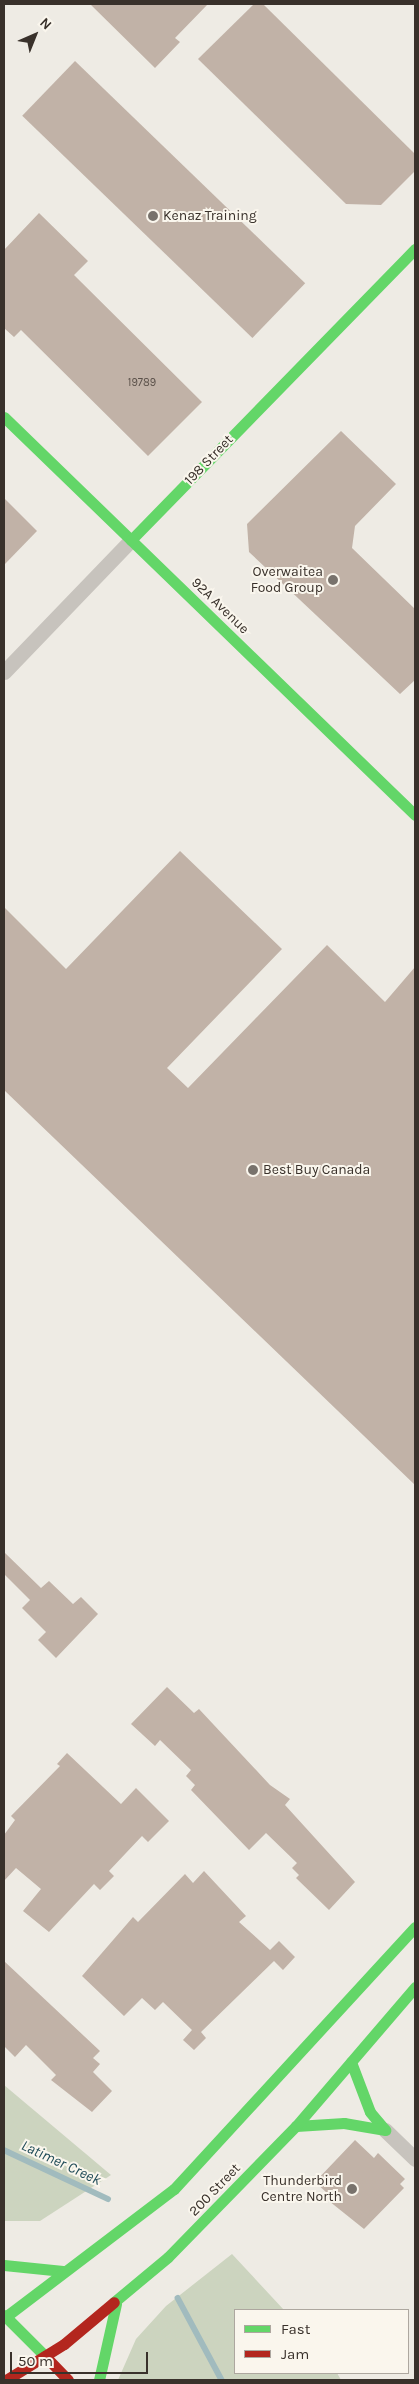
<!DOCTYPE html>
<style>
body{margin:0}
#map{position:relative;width:419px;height:2384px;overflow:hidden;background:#eeebe4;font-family:Karla,sans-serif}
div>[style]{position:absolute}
.green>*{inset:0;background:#ccd4bf}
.stream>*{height:5.5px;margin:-2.75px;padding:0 2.75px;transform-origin:2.75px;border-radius:2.75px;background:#a1bbbe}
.building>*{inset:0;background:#c1b2a7;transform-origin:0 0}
.street>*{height:15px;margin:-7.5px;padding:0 7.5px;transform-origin:7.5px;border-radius:7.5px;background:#c7c3bd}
.fast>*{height:11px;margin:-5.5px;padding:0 5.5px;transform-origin:5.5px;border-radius:5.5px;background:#63d668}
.jam>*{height:11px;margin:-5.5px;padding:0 5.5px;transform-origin:5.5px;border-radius:5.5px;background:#b3261e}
.dots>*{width:14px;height:14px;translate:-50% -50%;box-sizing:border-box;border:2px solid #faf6ed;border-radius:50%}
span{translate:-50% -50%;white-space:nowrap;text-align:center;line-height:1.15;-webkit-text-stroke:4px #faf6ed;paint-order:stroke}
.number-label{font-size:11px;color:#5b514a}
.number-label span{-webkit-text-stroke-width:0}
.poi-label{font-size:14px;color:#39312b}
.left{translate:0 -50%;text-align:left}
.right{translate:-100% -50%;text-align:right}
.street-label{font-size:14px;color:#39312b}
.water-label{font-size:15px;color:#224d59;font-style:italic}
.frame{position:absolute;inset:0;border:5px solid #39312b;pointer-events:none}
.legend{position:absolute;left:234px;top:2309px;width:175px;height:65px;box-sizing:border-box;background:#faf6ed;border:1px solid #ada79f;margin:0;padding:6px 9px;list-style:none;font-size:15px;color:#39312b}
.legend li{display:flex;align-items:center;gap:10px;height:25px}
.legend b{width:25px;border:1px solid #ada79f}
.north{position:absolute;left:10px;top:10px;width:50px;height:50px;-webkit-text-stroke:4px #faf6ed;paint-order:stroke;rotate:44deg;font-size:14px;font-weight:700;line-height:20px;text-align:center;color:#39312b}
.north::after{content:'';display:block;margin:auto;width:18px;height:22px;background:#39312b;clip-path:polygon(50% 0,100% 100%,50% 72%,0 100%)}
.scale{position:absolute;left:10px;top:2352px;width:138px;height:22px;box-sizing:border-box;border:2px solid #39312b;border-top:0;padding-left:6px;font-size:15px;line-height:18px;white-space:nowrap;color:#39312b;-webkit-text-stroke:4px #faf6ed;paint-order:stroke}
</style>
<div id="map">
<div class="green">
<div style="clip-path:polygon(4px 2085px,111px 2175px,40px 2221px,4px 2221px)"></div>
<div style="clip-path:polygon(232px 2254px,284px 2310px,235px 2310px,235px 2373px,337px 2373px,341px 2380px,118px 2380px,136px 2339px,166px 2306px)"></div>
</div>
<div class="stream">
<div style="left:4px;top:2150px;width:115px;rotate:25.2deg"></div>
<div style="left:178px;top:2298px;width:93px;rotate:61.8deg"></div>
</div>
<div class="building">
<div style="clip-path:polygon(90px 4px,208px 4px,175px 38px,180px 42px,155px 68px)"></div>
<div style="clip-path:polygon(254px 4px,263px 4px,415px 154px,415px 171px,381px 205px,346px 204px,198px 59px)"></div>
<div style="left:75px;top:61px;width:320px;height:76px;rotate:44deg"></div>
<div style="clip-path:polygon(39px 213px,88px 261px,74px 275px,202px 402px,148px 456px,21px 330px,14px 337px,4px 328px,4px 250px)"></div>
<div style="clip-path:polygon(341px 431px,396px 484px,355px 526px,352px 548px,415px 609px,415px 680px,400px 694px,249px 552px,247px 524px)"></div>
<div style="clip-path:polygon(4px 498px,37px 531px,4px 565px)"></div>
<div style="clip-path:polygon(180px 851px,282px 949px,167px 1068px,188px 1088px,327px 945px,385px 1002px,415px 967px,415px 1485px,4px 1090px,4px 907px,66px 969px)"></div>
<div style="clip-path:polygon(4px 1552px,41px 1588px,49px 1581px,73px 1604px,81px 1597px,98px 1614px,56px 1658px,38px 1640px,46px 1632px,22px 1608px,30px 1600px,4px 1574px)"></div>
<div style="clip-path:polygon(167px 1687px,194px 1713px,199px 1709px,270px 1785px,290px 1799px,285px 1805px,355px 1882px,329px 1910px,296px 1878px,299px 1875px,292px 1868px,297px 1863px,266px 1833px,249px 1850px,191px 1790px,195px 1785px,186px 1776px,191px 1770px,160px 1740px,155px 1746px,131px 1724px)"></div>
<div style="clip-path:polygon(67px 1753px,121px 1804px,136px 1788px,169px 1821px,148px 1842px,142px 1836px,109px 1871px,114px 1876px,100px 1890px,94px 1884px,49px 1932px,23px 1911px,41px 1889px,16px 1868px,4px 1881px,4px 1835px,15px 1820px,11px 1816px,60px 1766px,57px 1764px)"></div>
<div style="clip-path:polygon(204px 1871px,246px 1916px,239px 1922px,270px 1950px,279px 1941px,295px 1957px,283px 1970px,274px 1961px,201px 2032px,206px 2038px,194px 2050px,183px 2040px,192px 2030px,163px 2002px,155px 2010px,142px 1998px,124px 2016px,82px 1976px,133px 1917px,138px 1922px,185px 1874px,193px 1883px)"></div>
<div style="clip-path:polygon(4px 1961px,100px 2051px,93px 2058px,100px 2064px,93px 2072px,112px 2091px,92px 2112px,51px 2080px,56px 2075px,26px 2045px,15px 2057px,4px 2046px)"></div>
<div style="clip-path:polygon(355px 2140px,374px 2158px,378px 2153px,405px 2179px,400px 2184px,404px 2188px,364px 2229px,324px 2197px,327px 2193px,315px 2182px)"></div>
</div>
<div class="street">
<div style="left:4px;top:672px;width:183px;rotate:-46.1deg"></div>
<div style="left:385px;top:2130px;width:42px;rotate:44deg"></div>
</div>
<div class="fast">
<div style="left:4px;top:417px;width:572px;rotate:44.08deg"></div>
<div style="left:131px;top:540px;width:407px;rotate:-45.7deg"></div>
<div style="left:351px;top:2062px;width:53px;rotate:69.2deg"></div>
<div style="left:370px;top:2112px;width:23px;rotate:50deg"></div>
<div style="left:296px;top:2126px;width:48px;rotate:-3.6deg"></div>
<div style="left:344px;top:2123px;width:42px;rotate:9.7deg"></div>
<div style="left:4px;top:2265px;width:59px;rotate:5.8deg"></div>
<div style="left:114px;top:2302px;width:70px;rotate:-39.8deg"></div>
<div style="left:168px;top:2257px;width:183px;rotate:-45.7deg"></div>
<div style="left:296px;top:2126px;width:183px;rotate:-49.4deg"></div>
<div style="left:4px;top:2315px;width:58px;rotate:45deg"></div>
<div style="left:4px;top:2318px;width:213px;rotate:-37.2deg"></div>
<div style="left:174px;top:2189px;width:356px;rotate:-47.4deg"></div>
<div style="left:99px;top:2380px;width:78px;rotate:-77.4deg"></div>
</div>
<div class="jam">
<div style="left:45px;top:2356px;width:33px;rotate:46deg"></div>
<div style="left:6px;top:2380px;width:68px;rotate:-31.8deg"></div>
<div style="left:64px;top:2344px;width:65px;rotate:-40deg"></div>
</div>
<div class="dots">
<div style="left:153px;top:216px;background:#78726c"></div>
<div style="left:333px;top:580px;background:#78726c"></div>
<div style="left:253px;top:1170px;background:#78726c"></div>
<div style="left:352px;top:2189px;background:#78726c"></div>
</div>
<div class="number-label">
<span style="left:142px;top:383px">19789</span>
</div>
<div class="poi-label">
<span class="left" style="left:163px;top:216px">Kenaz Training</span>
<span class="right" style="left:323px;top:580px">Overwaitea<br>Food Group</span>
<span class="left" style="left:263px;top:1170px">Best Buy Canada</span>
<span class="right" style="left:342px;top:2189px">Thunderbird<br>Centre North</span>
</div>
<div class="street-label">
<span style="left:209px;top:460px;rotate:-46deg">198 Street</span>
<span style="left:220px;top:606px;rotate:44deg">92A Avenue</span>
<span style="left:215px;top:2190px;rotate:-46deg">200 Street</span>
</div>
<div class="water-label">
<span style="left:61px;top:2163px;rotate:25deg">Latimer Creek</span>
</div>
<div class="frame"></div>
<ul class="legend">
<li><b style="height:6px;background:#63d668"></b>Fast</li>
<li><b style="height:6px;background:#b3261e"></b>Jam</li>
</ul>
<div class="north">N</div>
<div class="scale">50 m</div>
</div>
